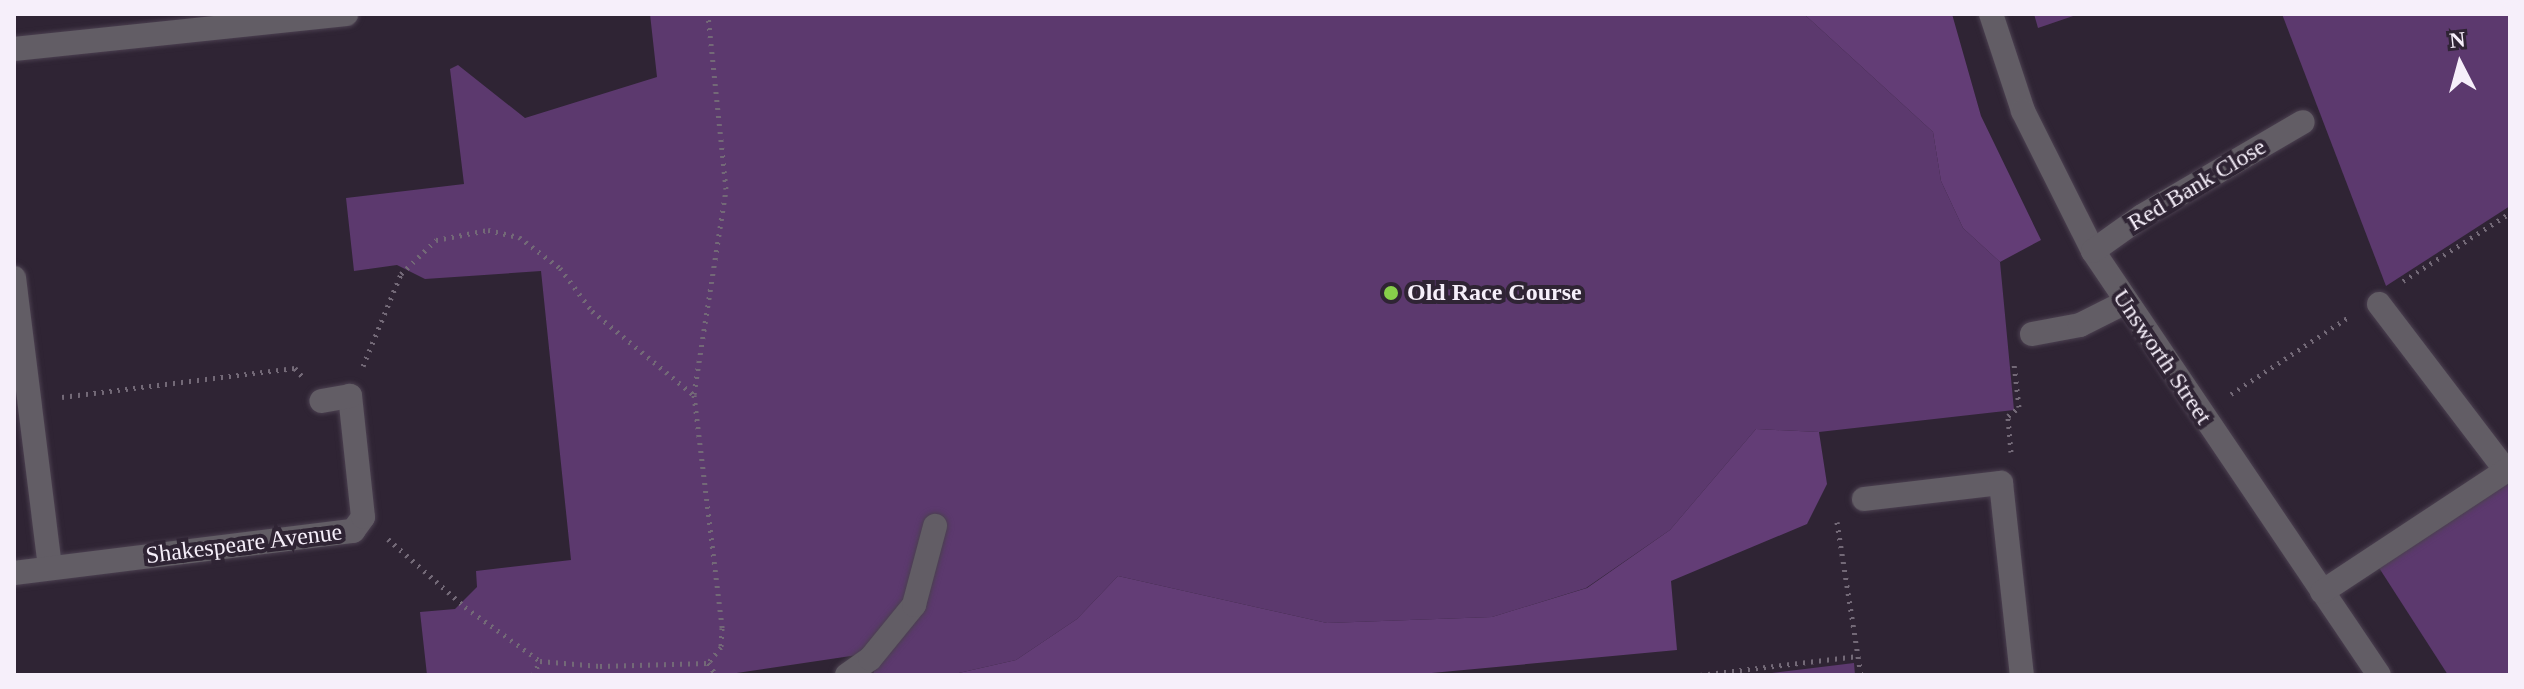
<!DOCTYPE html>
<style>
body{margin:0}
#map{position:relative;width:2524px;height:689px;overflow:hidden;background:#2f2434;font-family:Georgia,serif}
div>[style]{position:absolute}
.green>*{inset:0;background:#5c396e}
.forest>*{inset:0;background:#633d76}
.path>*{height:5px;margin-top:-2.5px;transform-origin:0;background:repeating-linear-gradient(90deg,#736977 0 2px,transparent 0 8px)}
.roads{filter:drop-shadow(0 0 2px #4b4050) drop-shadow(0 0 2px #4b4050)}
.minor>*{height:24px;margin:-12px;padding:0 12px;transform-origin:12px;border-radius:12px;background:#625d65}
.dots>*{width:22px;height:22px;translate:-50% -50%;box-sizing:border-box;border:4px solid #2f2434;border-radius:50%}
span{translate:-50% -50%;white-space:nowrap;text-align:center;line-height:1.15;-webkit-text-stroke:8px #2f2434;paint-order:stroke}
.street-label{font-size:24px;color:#f6effa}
.poi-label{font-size:24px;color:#f6effa;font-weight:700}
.left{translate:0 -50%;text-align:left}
.frame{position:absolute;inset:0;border:16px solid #f6effa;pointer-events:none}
.north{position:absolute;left:2420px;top:24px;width:80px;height:80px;-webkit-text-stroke:6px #2f2434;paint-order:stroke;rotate:354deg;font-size:22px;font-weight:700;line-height:32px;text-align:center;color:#f6effa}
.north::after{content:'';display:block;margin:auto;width:28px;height:36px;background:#f6effa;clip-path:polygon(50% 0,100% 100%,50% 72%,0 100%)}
</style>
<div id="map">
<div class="green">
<div style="clip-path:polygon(650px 14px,1804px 14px,1933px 132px,1941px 181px,1963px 228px,2000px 262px,2014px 410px,1819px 432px,1756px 429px,1670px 530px,1586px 588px,1492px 617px,1327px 623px,1118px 576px,1077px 619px,1016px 660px,950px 675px,874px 675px,871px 653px,723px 675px,427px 675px,420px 612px,455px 609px,477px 587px,476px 571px,571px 560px,541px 271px,425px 279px,397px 265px,354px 271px,346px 198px,464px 184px,450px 69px,458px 65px,525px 118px,657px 77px)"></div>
<div style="clip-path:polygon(2034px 14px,2079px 14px,2038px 28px)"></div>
<div style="clip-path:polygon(2282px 14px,2510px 14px,2510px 206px,2386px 286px)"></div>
<div style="clip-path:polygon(2510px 469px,2510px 675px,2448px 675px,2374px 560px)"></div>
<div style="clip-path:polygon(1854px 663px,1855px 675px,1756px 675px)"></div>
</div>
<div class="forest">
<div style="clip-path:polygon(1804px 14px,1952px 14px,1981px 116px,2041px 240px,2000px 262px,1963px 228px,1941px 181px,1933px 132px)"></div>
<div style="clip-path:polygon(1756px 429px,1819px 432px,1827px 484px,1807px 524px,1671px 581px,1677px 650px,1410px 675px,950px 675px,1016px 660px,1077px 619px,1118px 576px,1327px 623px,1492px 617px,1587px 588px,1670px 530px)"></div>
</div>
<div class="path">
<div style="left:2403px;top:281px;width:127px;rotate:-32.4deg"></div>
<div style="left:363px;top:366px;width:100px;rotate:-67.6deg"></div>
<div style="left:401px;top:274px;width:49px;rotate:-44.2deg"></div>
<div style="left:436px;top:240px;width:53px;rotate:-10.9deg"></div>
<div style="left:488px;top:230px;width:32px;rotate:13deg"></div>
<div style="left:519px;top:237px;width:51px;rotate:37.1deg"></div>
<div style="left:560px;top:268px;width:54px;rotate:53.3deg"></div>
<div style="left:592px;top:311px;width:132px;rotate:39.5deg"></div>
<div style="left:694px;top:395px;width:235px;rotate:83.1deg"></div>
<div style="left:722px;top:628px;width:19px;rotate:93deg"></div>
<div style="left:721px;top:647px;width:21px;rotate:129deg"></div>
<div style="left:694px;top:394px;width:207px;rotate:-81.1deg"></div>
<div style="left:726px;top:189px;width:176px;rotate:-95.9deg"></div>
<div style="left:2231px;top:394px;width:142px;rotate:-33.2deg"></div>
<div style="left:62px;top:397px;width:235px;rotate:-7.1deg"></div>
<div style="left:295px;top:368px;width:11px;rotate:49deg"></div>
<div style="left:2011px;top:452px;width:36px;rotate:-95deg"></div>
<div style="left:2008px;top:416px;width:14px;rotate:-39deg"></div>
<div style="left:2019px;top:407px;width:43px;rotate:-96.6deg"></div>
<div style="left:1837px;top:522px;width:155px;rotate:81.1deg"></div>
<div style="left:388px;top:539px;width:103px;rotate:41.4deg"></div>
<div style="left:465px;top:607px;width:92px;rotate:35.8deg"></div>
<div style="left:533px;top:675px;width:16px;rotate:-63deg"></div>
<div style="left:540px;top:661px;width:60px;rotate:4.8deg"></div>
<div style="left:600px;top:666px;width:108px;rotate:-1.6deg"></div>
<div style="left:708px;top:663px;width:14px;rotate:56deg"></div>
<div style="left:1700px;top:675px;width:159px;rotate:-6.9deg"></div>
</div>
<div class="roads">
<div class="minor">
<div style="left:1991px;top:14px;width:102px;rotate:71.7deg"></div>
<div style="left:2023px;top:111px;width:157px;rotate:63.4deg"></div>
<div style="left:2093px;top:251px;width:511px;rotate:56deg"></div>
<div style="left:14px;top:49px;width:334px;rotate:-6deg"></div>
<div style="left:2093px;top:251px;width:60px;rotate:-35.5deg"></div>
<div style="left:2142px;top:216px;width:186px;rotate:-30.3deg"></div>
<div style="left:14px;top:278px;width:292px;rotate:82.9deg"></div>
<div style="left:2379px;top:304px;width:210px;rotate:52.7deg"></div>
<div style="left:2032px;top:334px;width:49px;rotate:-10.6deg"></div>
<div style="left:2080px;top:325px;width:49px;rotate:-26.6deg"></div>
<div style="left:1864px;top:499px;width:138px;rotate:-6.7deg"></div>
<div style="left:2001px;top:483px;width:193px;rotate:83.8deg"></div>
<div style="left:14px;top:573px;width:342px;rotate:-7.1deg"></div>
<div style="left:353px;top:531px;width:17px;rotate:-54deg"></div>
<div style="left:363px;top:517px;width:122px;rotate:-96.1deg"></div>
<div style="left:350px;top:396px;width:29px;rotate:170deg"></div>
<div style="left:2322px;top:592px;width:225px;rotate:-33.4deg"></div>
<div style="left:847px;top:675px;width:28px;rotate:-35deg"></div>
<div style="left:870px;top:659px;width:70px;rotate:-50.8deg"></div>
<div style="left:914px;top:605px;width:82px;rotate:-75.1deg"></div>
</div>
</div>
<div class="dots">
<div style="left:1391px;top:293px;background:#87cf4a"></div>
</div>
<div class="street-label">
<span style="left:2197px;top:185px;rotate:-31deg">Red Bank Close</span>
<span style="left:2162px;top:357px;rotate:56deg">Unsworth Street</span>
<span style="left:244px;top:544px;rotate:-7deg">Shakespeare Avenue</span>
</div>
<div class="poi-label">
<span class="left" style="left:1407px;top:293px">Old Race Course</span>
</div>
<div class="frame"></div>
<div class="north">N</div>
</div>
